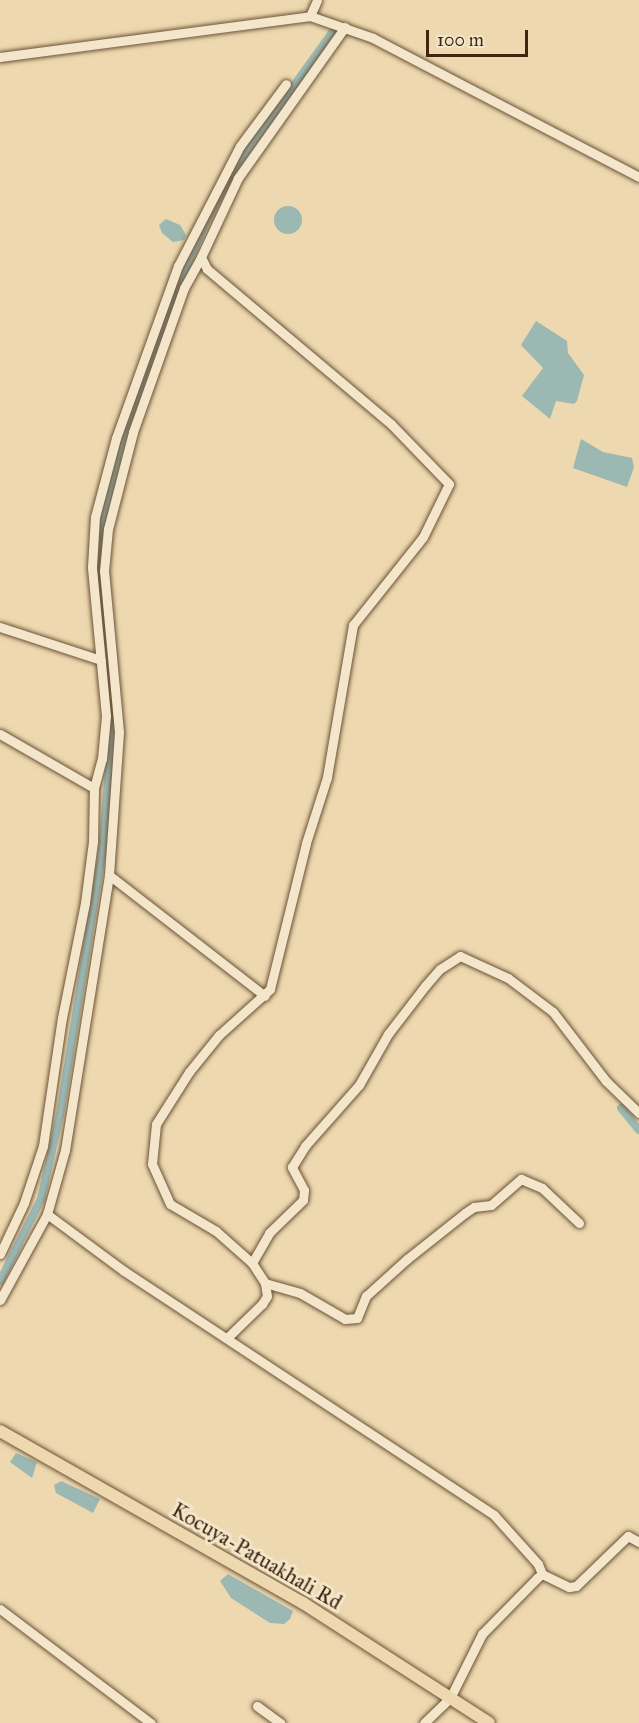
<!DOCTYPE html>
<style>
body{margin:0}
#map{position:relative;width:639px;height:1723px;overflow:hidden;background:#edd8af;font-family:"IM FELL Great Primer",serif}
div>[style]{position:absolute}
.water>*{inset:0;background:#9bb8b3}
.round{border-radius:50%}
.canal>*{height:8px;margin:-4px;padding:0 4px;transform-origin:4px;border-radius:4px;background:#9bb8b3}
.roads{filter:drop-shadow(0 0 2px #6c5237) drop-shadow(0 0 2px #6c5237)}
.minor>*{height:9px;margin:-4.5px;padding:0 4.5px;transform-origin:4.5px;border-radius:4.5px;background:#f3e6cb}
.major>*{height:12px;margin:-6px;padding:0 6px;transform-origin:6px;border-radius:6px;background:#edd8af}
span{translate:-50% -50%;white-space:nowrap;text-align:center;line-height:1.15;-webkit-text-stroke:6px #f3e6cb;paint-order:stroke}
.street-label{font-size:21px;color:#41260f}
.scale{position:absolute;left:426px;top:30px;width:102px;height:27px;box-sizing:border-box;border:3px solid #41260f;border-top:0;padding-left:8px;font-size:18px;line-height:21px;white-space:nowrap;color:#41260f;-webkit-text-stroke:4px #f3e6cb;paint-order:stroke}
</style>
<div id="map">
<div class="water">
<div class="round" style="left:274px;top:206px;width:28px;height:28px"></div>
<div style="clip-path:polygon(166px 219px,180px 225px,186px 235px,184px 240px,173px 242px,162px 233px,159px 225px)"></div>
<div style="clip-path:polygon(536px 321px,567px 341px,568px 353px,584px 375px,577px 401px,574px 404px,556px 401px,550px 419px,522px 396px,543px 368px,521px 345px)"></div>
<div style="clip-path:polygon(581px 439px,603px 452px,632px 458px,634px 467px,627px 487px,573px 468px)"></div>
<div style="clip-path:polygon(16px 1453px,37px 1462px,32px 1478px,10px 1462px)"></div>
<div style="clip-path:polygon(61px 1481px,100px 1499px,93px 1513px,56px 1493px,54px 1485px)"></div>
<div style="clip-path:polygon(228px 1574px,293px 1611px,290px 1619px,284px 1624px,270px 1623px,231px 1598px,220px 1581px)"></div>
</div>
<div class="canal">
<div style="left:106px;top:642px;width:71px;rotate:-96.4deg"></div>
<div style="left:98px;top:571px;width:63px;rotate:-83.7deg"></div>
<div style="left:105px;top:508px;width:73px;rotate:-75.8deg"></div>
<div style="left:123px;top:437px;width:139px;rotate:-70.3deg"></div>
<div style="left:170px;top:306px;width:90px;rotate:-67.1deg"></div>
<div style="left:205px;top:223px;width:61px;rotate:-61.8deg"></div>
<div style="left:234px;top:169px;width:171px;rotate:-54.3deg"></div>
<div style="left:621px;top:1108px;width:28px;rotate:51deg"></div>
<div style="left:0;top:1281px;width:92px;rotate:-63.4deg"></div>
<div style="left:41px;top:1199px;width:86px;rotate:-77.3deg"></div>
<div style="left:60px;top:1115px;width:265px;rotate:-80.9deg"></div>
<div style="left:102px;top:853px;width:108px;rotate:-85.2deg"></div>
<div style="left:111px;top:745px;width:88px;rotate:-92deg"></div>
</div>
<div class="roads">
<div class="minor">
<div style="left:310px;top:16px;width:17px;rotate:-66deg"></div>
<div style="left:0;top:57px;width:313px;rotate:-7.5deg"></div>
<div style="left:310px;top:16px;width:67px;rotate:19.2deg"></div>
<div style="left:373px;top:38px;width:300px;rotate:27.6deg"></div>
<div style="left:0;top:627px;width:106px;rotate:18.1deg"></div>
<div style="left:0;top:734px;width:108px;rotate:29.9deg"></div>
<div style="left:109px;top:875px;width:197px;rotate:37.8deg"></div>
<div style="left:47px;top:1214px;width:96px;rotate:36.5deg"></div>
<div style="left:124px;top:1271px;width:443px;rotate:33.4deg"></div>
<div style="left:494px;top:1515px;width:66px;rotate:48.1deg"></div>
<div style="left:538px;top:1564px;width:11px;rotate:68deg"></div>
<div style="left:0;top:1254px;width:56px;rotate:-64.8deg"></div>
<div style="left:24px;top:1203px;width:60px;rotate:-71.6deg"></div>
<div style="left:43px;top:1146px;width:129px;rotate:-81.6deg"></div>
<div style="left:62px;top:1018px;width:117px;rotate:-78.7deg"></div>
<div style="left:85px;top:903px;width:63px;rotate:-82.6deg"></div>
<div style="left:93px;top:841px;width:53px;rotate:-88.9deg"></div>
<div style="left:94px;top:788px;width:30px;rotate:-75deg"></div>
<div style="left:102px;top:759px;width:43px;rotate:-84.7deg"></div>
<div style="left:106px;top:716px;width:150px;rotate:-95.4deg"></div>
<div style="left:92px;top:567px;width:50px;rotate:-86.6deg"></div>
<div style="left:95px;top:517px;width:82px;rotate:-75.1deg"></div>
<div style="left:116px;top:438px;width:183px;rotate:-70.2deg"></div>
<div style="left:178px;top:266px;width:135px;rotate:-62.7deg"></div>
<div style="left:240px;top:146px;width:77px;rotate:-53.4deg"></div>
<div style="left:252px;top:1263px;width:34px;rotate:-60deg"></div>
<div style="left:269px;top:1233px;width:47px;rotate:-44.1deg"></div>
<div style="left:303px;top:1200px;width:10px;rotate:-84deg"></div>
<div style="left:304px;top:1190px;width:26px;rotate:-118deg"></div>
<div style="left:292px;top:1167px;width:25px;rotate:-58deg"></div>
<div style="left:305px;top:1146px;width:81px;rotate:-48.5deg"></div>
<div style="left:359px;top:1085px;width:59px;rotate:-60.4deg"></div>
<div style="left:388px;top:1034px;width:61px;rotate:-52.4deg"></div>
<div style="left:425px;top:986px;width:23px;rotate:-49deg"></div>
<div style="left:440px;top:969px;width:24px;rotate:-33deg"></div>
<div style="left:460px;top:956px;width:53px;rotate:24.6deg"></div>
<div style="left:508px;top:978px;width:56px;rotate:37.1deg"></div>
<div style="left:553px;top:1012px;width:87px;rotate:52.5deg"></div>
<div style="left:606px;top:1081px;width:46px;rotate:44.1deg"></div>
<div style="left:265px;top:1283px;width:36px;rotate:16deg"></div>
<div style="left:300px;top:1293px;width:52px;rotate:30deg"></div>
<div style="left:345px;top:1319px;width:12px;rotate:-5deg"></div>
<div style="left:357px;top:1318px;width:24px;rotate:-68deg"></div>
<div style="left:366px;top:1296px;width:55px;rotate:-42.1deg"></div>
<div style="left:407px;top:1259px;width:74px;rotate:-38.4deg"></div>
<div style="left:465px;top:1213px;width:11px;rotate:-34deg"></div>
<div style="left:474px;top:1207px;width:17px;rotate:-7deg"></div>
<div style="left:491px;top:1205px;width:40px;rotate:-41deg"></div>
<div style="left:521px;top:1179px;width:23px;rotate:23deg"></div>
<div style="left:542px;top:1188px;width:51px;rotate:43.4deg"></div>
<div style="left:0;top:1300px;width:98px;rotate:-61.3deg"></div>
<div style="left:47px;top:1214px;width:66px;rotate:-74.3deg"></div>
<div style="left:65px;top:1150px;width:278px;rotate:-80.9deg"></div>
<div style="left:109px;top:875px;width:143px;rotate:-86deg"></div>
<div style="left:119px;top:732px;width:162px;rotate:-95.3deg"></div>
<div style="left:104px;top:571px;width:42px;rotate:-84.6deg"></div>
<div style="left:108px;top:529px;width:100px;rotate:-75.5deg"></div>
<div style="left:133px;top:432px;width:153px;rotate:-70.5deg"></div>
<div style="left:184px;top:288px;width:35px;rotate:-61deg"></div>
<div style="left:227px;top:1338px;width:49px;rotate:-44.2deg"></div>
<div style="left:262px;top:1304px;width:9px;rotate:-58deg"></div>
<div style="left:267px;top:1296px;width:13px;rotate:-99deg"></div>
<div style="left:265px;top:1283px;width:24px;rotate:-123deg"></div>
<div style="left:252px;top:1263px;width:48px;rotate:-138.4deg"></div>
<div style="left:216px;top:1231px;width:53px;rotate:-149.6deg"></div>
<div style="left:170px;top:1204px;width:44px;rotate:-114.2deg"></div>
<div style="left:152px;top:1164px;width:40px;rotate:-84.3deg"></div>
<div style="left:156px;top:1124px;width:62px;rotate:-57.6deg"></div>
<div style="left:189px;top:1072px;width:48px;rotate:-51deg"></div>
<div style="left:219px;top:1035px;width:69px;rotate:-42deg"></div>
<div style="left:270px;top:989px;width:150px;rotate:-76.1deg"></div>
<div style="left:306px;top:843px;width:69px;rotate:-72.3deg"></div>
<div style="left:327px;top:777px;width:154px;rotate:-80.3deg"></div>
<div style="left:353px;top:625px;width:112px;rotate:-51.5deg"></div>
<div style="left:423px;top:537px;width:59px;rotate:-63.9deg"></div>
<div style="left:449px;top:484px;width:83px;rotate:-134deg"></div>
<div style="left:391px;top:424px;width:241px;rotate:-139.9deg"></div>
<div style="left:207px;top:269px;width:13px;rotate:-117deg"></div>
<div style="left:201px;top:257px;width:87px;rotate:-64.9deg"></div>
<div style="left:238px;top:178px;width:185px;rotate:-54.7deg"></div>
<div style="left:0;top:1609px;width:189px;rotate:37.1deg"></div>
<div style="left:257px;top:1706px;width:29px;rotate:36deg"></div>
<div style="left:424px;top:1723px;width:36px;rotate:-44deg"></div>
<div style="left:450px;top:1698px;width:72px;rotate:-63.4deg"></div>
<div style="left:482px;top:1634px;width:78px;rotate:-45.5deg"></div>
<div style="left:537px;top:1578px;width:6px;rotate:-39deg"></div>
<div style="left:542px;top:1574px;width:30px;rotate:26deg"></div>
<div style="left:569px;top:1587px;width:7px;rotate:-8deg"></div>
<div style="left:576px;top:1586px;width:72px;rotate:-43.9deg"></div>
<div style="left:628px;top:1536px;width:13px;rotate:29deg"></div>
</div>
<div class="major">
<div style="left:0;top:1431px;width:348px;rotate:29.6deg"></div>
<div style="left:303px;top:1603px;width:221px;rotate:32.8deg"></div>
</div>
</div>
<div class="street-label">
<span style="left:257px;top:1556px;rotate:30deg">Kocuya-Patuakhali Rd</span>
</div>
<div class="scale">100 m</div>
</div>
